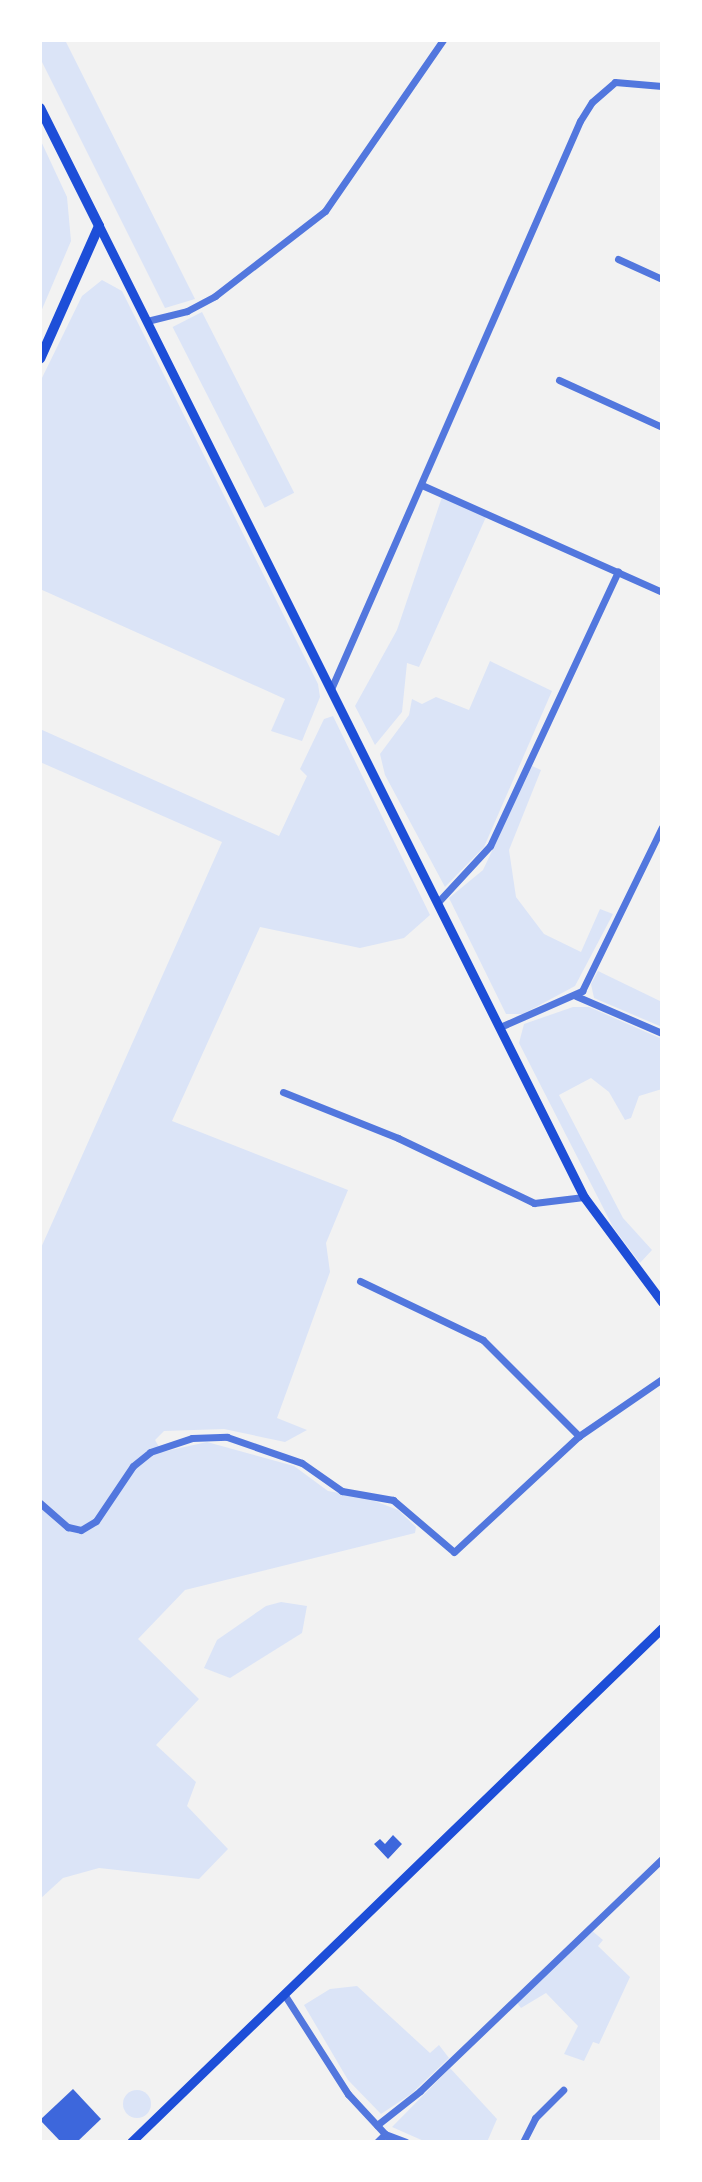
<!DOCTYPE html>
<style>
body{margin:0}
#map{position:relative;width:702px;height:2182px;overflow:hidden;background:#f2f2f2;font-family:Inter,sans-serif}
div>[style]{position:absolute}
.green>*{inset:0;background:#dbe4f7;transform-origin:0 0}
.round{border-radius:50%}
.building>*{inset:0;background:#3d67dc}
.minor>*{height:7px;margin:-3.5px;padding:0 3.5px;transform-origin:3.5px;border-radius:3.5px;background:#5277de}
.secondary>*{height:9px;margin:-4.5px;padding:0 4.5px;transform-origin:4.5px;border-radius:4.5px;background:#1d4ed8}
.primary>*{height:10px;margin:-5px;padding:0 5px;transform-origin:5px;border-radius:5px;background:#1d4ed8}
span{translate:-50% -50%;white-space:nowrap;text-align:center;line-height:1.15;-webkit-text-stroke:8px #fff;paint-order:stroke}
.frame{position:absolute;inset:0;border:42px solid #fff;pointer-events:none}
</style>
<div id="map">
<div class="green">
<div style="clip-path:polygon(40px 40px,65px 40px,195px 299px,165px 308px,40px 58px)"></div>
<div style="clip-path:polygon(40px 139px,67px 197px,71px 241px,40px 314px)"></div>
<div style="clip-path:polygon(102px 280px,122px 291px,318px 684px,320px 697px,302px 741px,271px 731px,285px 699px,40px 589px,40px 382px,82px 296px)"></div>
<div style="left:202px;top:312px;width:203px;height:33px;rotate:63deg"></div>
<div style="clip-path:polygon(442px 497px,486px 517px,419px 667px,407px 663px,402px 712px,375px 745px,355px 706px,397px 630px)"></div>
<div style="clip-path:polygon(490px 661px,552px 691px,484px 847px,445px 887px,385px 775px,380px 754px,409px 715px,412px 699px,422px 704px,436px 697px,469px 710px)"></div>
<div style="clip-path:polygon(333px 716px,430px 915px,404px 938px,360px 948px,260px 927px,172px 1121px,348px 1190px,326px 1243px,330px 1272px,277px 1418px,307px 1430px,285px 1442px,224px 1429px,164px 1431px,155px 1440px,162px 1452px,207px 1442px,294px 1466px,328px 1491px,367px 1498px,398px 1510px,416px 1527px,415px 1533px,185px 1590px,138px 1639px,199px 1699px,156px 1745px,196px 1782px,187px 1806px,228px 1849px,199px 1879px,99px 1868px,63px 1878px,40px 1899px,40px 1250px,222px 842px,40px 762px,40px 729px,279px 836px,307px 776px,300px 769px,324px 719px)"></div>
<div style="clip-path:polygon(532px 766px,541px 770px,509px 850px,516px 897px,544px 934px,581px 952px,600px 909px,613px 914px,575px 986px,523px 1014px,506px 1014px,449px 898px,483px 870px)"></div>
<div style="clip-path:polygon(598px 971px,662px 1002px,662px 1027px,594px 998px,591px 984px)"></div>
<div style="clip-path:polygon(573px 1007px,589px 1007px,662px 1039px,662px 1089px,639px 1096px,631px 1118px,625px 1120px,609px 1092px,591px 1078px,559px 1095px,623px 1218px,652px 1250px,640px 1263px,613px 1227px,519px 1043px,524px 1024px)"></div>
<div style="clip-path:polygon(281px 1602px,307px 1606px,302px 1633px,230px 1678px,204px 1668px,217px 1640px,266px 1606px)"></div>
<div style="clip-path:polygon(591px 1930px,603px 1940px,598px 1946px,630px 1977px,599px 2044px,593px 2042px,584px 2061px,564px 2054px,578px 2026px,546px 1993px,521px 2008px,517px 2003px)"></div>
<div style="clip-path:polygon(357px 1986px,430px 2053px,439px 2045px,449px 2058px,411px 2094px,381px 2114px,348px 2080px,304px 2005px,330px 1989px)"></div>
<div style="clip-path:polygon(450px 2068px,497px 2119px,487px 2142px,426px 2142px,392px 2127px)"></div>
<div class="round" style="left:123px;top:2090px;width:28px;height:28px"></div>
</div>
<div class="building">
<div style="clip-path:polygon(393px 1835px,402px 1844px,388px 1859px,374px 1844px,380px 1839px,385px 1844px)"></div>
<div style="clip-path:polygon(73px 2089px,101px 2119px,77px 2142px,61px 2142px,40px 2120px)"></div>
</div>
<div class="minor">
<div style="left:618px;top:259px;width:48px;rotate:24.4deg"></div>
<div style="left:147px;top:321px;width:41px;rotate:-14deg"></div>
<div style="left:187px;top:311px;width:32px;rotate:-28deg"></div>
<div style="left:215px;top:296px;width:139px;rotate:-37.7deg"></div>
<div style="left:325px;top:211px;width:208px;rotate:-55.4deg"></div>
<div style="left:559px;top:380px;width:113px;rotate:24.5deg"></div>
<div style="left:424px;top:486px;width:261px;rotate:24deg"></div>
<div style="left:331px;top:689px;width:620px;rotate:-66.33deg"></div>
<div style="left:580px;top:121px;width:22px;rotate:-58deg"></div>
<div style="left:592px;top:102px;width:30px;rotate:-41deg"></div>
<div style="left:615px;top:82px;width:47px;rotate:4.9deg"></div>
<div style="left:439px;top:901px;width:75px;rotate:-47.2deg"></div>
<div style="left:490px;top:846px;width:303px;rotate:-65deg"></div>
<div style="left:576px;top:996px;width:94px;rotate:23.3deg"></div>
<div style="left:500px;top:1027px;width:90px;rotate:-23.7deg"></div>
<div style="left:582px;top:991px;width:182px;rotate:-64deg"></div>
<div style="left:283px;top:1092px;width:124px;rotate:21.8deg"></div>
<div style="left:398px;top:1138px;width:151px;rotate:25.5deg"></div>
<div style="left:534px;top:1203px;width:50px;rotate:-6.8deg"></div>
<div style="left:360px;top:1281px;width:136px;rotate:25.6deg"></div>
<div style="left:483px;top:1340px;width:136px;rotate:45deg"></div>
<div style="left:40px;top:1503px;width:37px;rotate:41deg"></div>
<div style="left:68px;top:1527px;width:13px;rotate:13deg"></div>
<div style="left:81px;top:1530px;width:17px;rotate:-31deg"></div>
<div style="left:96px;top:1521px;width:66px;rotate:-56.1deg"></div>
<div style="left:133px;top:1466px;width:22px;rotate:-39deg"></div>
<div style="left:150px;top:1452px;width:44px;rotate:-18.4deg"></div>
<div style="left:192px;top:1438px;width:35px;rotate:-2deg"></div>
<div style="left:227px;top:1437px;width:79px;rotate:19.1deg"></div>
<div style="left:302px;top:1463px;width:49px;rotate:35deg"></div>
<div style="left:342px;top:1491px;width:52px;rotate:10deg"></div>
<div style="left:393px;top:1500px;width:80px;rotate:40.4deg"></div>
<div style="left:454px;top:1552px;width:171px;rotate:-42.9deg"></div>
<div style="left:579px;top:1436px;width:101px;rotate:-34.5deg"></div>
<div style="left:284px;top:1994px;width:119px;rotate:57.4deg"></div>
<div style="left:348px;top:2094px;width:54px;rotate:47.2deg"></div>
<div style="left:385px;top:2134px;width:22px;rotate:21deg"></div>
<div style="left:377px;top:2125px;width:55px;rotate:-38.3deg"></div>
<div style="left:420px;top:2091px;width:335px;rotate:-43.8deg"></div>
<div style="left:377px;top:2142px;width:11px;rotate:-45deg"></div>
<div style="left:385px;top:2134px;width:10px;rotate:53deg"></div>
<div style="left:523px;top:2142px;width:27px;rotate:-63deg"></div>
<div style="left:535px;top:2118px;width:40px;rotate:-45deg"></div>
</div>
<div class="secondary">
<div style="left:99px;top:226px;width:1085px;rotate:63.46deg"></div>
<div style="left:584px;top:1197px;width:131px;rotate:53.4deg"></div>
<div style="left:131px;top:2142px;width:739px;rotate:-44.07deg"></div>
</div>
<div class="primary">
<div style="left:40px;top:108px;width:132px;rotate:63.4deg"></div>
<div style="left:99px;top:226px;width:145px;rotate:113.9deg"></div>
</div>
<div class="frame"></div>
</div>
